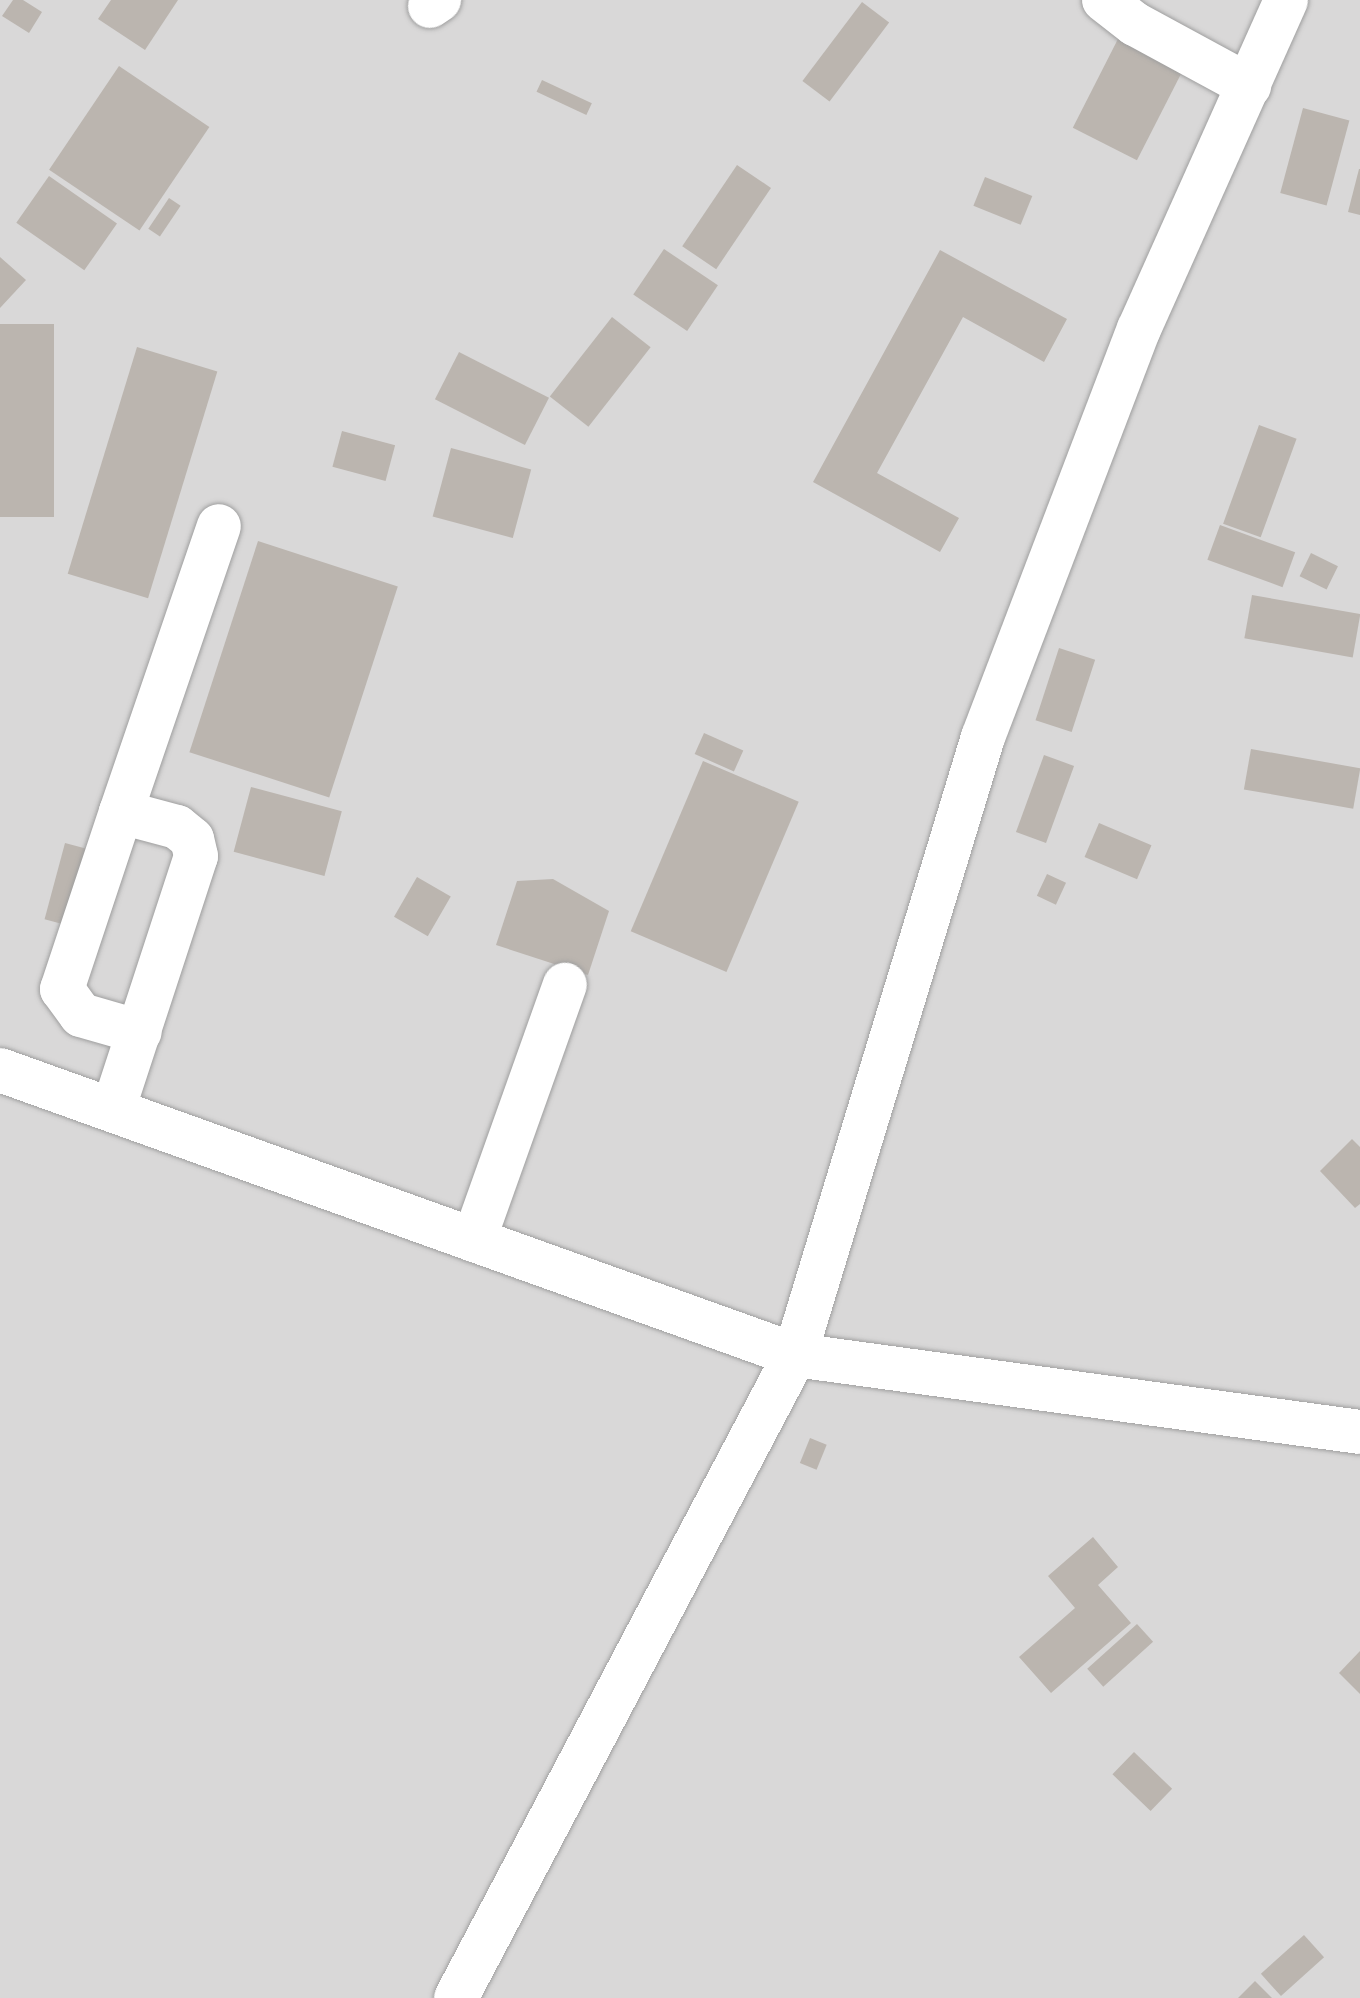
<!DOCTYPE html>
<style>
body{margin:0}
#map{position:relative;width:1360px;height:1998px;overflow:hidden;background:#ebe9e2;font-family:"Noto Sans",sans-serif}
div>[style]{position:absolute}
.residential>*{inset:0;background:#d9d8d8;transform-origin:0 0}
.building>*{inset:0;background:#bbb5af;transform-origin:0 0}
.roads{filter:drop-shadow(0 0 2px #9f9f9f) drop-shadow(0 0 2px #9f9f9f)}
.minor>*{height:44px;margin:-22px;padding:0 22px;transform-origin:22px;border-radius:22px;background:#fff}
span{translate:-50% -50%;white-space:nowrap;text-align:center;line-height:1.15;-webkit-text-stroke:8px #fff;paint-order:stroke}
</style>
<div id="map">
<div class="residential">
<div style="left:0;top:0;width:1360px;height:1998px"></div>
</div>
<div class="building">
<div style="clip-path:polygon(13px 0,23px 0,42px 12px,29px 33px,2px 16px)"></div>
<div style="clip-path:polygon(111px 0,178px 0,145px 50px,98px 19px)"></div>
<div style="left:862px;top:2px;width:34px;height:99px;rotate:37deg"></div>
<div style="left:1120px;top:35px;width:72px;height:104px;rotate:27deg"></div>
<div style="left:119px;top:66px;width:109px;height:125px;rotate:34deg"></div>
<div style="left:542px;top:80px;width:55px;height:13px;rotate:25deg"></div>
<div style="left:1303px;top:108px;width:48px;height:88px;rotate:15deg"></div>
<div style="left:737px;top:165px;width:41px;height:98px;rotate:34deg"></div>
<div style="clip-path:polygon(1359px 169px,1360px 169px,1360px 215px,1348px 212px)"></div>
<div style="left:49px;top:176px;width:83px;height:57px;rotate:35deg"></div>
<div style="left:985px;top:177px;width:51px;height:31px;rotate:22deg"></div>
<div style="left:169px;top:198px;width:14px;height:37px;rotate:34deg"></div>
<div style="left:664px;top:249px;width:65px;height:55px;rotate:34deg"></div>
<div style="clip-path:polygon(940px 250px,1067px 319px,1044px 362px,963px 317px,877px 473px,959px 518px,940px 552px,813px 482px)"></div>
<div style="clip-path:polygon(0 257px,26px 280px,0 308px)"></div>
<div style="left:612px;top:317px;width:49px;height:101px;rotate:38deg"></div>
<div style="left:54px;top:324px;width:193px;height:54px;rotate:90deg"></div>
<div style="left:137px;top:347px;width:84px;height:237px;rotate:17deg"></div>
<div style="left:459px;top:352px;width:101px;height:53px;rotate:27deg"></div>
<div style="left:1259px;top:425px;width:40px;height:105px;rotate:20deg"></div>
<div style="left:342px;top:431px;width:55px;height:37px;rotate:15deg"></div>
<div style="left:451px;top:448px;width:83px;height:71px;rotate:15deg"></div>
<div style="left:1220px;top:525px;width:80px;height:37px;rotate:20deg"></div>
<div style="left:258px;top:541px;width:147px;height:222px;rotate:18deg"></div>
<div style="left:1311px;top:553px;width:30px;height:26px;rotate:26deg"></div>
<div style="left:1252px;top:595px;width:110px;height:44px;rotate:10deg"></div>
<div style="left:1059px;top:648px;width:38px;height:76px;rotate:18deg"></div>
<div style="left:704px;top:733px;width:43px;height:23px;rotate:24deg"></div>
<div style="left:1251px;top:749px;width:111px;height:41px;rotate:10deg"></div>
<div style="left:1044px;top:755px;width:32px;height:82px;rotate:20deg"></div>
<div style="left:703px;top:761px;width:104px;height:185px;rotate:23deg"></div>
<div style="left:251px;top:787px;width:94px;height:67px;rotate:15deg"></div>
<div style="left:1099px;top:823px;width:57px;height:37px;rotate:23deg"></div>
<div style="left:65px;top:843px;width:35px;height:79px;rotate:15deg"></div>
<div style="left:1047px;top:874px;width:21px;height:24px;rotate:25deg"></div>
<div style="left:417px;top:877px;width:39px;height:46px;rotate:30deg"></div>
<div style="clip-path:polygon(553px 879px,609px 911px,588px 975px,496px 945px,517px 881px)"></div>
<div style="clip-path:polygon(1352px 1139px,1360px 1147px,1360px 1204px,1355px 1208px,1320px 1171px)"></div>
<div style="left:810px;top:1438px;width:18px;height:27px;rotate:22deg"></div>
<div style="clip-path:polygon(1093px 1537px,1118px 1567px,1098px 1585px,1131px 1623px,1051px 1693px,1019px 1657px,1075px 1608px,1048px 1576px)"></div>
<div style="left:1137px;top:1624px;width:24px;height:67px;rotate:48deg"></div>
<div style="clip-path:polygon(1360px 1651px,1360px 1694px,1339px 1673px)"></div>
<div style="left:1134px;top:1752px;width:53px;height:31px;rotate:44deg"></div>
<div style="left:1304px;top:1935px;width:30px;height:58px;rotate:48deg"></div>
<div style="clip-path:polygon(1255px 1981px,1272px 1998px,1238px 1998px)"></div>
</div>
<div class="roads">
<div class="minor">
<div style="left:1104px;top:0;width:39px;rotate:38deg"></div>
<div style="left:1135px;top:24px;width:130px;rotate:28.5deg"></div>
<div style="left:430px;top:6px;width:11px;rotate:-34deg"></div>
<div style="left:121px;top:812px;width:187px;rotate:108.4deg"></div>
<div style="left:62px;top:989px;width:32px;rotate:54deg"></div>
<div style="left:81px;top:1015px;width:61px;rotate:16.1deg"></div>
<div style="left:0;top:1070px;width:845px;rotate:19.72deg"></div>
<div style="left:795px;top:1355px;width:570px;rotate:7.76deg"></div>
<div style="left:113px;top:1110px;width:267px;rotate:-71.9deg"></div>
<div style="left:196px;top:856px;width:17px;rotate:-103deg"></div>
<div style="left:192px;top:839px;width:19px;rotate:-141deg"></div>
<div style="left:177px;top:827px;width:58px;rotate:-165deg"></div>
<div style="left:121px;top:812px;width:302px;rotate:-71.1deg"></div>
<div style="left:474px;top:1240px;width:271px;rotate:-70.4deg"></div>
<div style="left:456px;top:1998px;width:727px;rotate:-62.2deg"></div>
<div style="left:795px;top:1355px;width:646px;rotate:-73.08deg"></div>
<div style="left:983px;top:737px;width:437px;rotate:-69.1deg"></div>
<div style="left:1139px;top:329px;width:360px;rotate:-65.9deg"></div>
</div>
</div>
</div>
